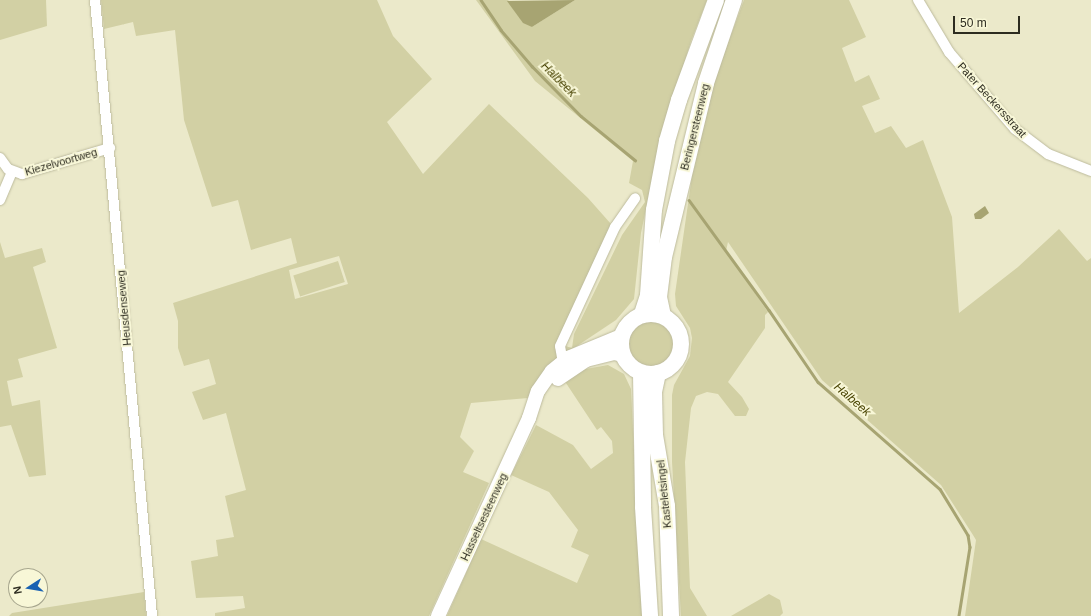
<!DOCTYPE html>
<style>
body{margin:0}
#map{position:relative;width:1091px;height:616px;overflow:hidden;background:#ebe9ca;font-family:Arial,sans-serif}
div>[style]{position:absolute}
.green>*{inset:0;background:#d2d0a4;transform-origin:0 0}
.round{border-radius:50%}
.water>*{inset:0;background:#a7a472}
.stream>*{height:2.5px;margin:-1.25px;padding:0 1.25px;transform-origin:1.25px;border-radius:1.25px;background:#a7a472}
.roads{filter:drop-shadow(0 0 1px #bdbb9d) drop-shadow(0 0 1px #bdbb9d)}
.street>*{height:10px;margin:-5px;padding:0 5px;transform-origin:5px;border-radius:5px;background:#fff}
.secondary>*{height:14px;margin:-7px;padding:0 7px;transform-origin:7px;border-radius:7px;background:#fff}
.primary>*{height:16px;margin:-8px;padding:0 8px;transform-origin:8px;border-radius:8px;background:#fff}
.primary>.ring{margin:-8px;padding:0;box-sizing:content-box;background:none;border:16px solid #fff;border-radius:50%}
span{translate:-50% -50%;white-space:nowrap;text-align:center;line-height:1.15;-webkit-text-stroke:4px #f8f7d7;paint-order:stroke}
.street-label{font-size:11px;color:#2d2c20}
.water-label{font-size:12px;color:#484302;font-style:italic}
.north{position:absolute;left:8px;top:568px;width:40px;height:40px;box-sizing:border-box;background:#f8f7d7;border:1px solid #a7a68e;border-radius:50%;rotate:258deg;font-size:11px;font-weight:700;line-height:16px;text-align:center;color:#2d2c20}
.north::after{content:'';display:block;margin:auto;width:14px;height:18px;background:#1a62b2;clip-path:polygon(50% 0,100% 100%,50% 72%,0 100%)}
.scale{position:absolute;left:953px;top:16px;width:67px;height:18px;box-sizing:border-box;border:2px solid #2d2c20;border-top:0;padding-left:5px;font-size:12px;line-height:14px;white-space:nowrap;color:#2d2c20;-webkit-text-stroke:3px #f8f7d7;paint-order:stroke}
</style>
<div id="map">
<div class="green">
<div style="clip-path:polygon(0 0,46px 0,47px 26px,0 40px)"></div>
<div style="clip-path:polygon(evenodd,101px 0,377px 0,393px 36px,432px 79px,387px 122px,423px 174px,489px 104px,588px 198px,611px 224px,562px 345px,572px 348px,574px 334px,622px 235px,645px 202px,642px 190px,629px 183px,633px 161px,535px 81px,476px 0,508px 0,532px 27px,575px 0,707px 0,691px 41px,659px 145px,641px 233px,634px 299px,616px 320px,559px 358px,546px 371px,528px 398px,471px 403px,460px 437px,474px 451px,463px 472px,489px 483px,429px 616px,215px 616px,215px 613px,245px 608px,243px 596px,196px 598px,191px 561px,218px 556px,216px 540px,234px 537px,225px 496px,246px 490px,226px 413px,203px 420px,192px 392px,216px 384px,209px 359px,184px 366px,178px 348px,178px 321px,173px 303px,297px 263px,291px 238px,251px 250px,238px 200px,212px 207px,184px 120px,175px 30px,136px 36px,133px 22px,104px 29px,101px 0,339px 256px,348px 284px,295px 299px,289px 270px,339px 256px)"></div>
<div style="clip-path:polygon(744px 0,849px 0,866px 37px,842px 48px,855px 82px,869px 75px,880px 99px,862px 106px,875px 133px,891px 126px,906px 148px,923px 140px,952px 217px,959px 313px,1018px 267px,1059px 229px,1087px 261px,1091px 258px,1091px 616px,965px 616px,976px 540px,973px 535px,941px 485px,822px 380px,728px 242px,726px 251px,768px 312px,765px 315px,765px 328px,728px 382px,742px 397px,749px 409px,746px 416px,735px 416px,718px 394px,707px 392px,696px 396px,691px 408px,685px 462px,690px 588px,707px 616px,681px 616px,672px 462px,672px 395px,674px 385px,690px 356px,692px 338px,690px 328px,676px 306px,675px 294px,692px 176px,716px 75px)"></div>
<div style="clip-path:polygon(0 242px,5px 258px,42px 248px,46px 262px,33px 267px,57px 348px,18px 359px,23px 377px,7px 381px,12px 406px,40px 400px,46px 475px,29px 477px,11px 425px,0 427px)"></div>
<div style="left:338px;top:261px;width:22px;height:47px;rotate:72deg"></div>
<div class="round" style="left:629px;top:322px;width:44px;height:44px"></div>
<div style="clip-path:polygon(608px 365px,624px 374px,631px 389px,642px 616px,447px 616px,481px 539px,577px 583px,589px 555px,571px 547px,578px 530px,549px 492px,511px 475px,536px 425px,573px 445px,591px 469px,613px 453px,612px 441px,601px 427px,597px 430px,564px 380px,580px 370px)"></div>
<div style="clip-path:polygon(144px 592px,146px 616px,9px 616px,12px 613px)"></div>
<div style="clip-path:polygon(769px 594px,780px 600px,783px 613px,780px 616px,731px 616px)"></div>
</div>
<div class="water">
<div style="clip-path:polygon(575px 0,532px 27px,523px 23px,507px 1px)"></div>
<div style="clip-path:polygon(985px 206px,989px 213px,981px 219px,975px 219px,974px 214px)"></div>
</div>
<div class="stream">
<div style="left:481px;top:0;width:36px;rotate:56deg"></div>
<div style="left:501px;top:30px;width:48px;rotate:49.3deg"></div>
<div style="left:532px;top:66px;width:70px;rotate:45.6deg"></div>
<div style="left:581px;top:116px;width:70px;rotate:39.2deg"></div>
<div style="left:689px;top:200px;width:136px;rotate:54deg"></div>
<div style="left:769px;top:310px;width:87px;rotate:55.8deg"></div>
<div style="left:818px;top:382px;width:162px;rotate:41.3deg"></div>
<div style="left:940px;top:489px;width:54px;rotate:58.7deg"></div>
<div style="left:968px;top:535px;width:12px;rotate:81deg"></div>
<div style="left:970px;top:547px;width:70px;rotate:99.1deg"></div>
</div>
<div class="roads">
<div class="street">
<div style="left:95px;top:0;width:619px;rotate:84.71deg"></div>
<div style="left:918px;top:0;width:61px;rotate:59.2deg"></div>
<div style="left:949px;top:52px;width:101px;rotate:49.4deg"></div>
<div style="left:1015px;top:129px;width:41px;rotate:37.1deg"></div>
<div style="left:1048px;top:154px;width:46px;rotate:21.6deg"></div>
<div style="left:0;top:158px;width:14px;rotate:54deg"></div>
<div style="left:8px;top:169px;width:15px;rotate:20deg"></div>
<div style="left:22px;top:174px;width:92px;rotate:-16.5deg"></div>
<div style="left:0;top:200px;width:30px;rotate:-67deg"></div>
<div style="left:563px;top:363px;width:17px;rotate:-100deg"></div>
<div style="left:560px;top:346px;width:131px;rotate:-65.2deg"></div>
<div style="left:615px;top:227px;width:35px;rotate:-55deg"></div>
</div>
<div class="secondary">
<div style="left:558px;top:379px;width:34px;rotate:-34deg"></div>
<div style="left:586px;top:360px;width:29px;rotate:-14deg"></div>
<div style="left:614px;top:353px;width:9px;rotate:13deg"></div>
<div style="left:438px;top:616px;width:218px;rotate:-65.3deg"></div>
<div style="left:529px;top:418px;width:28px;rotate:-72deg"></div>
<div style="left:538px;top:391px;width:24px;rotate:-55deg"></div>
<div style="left:552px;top:371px;width:21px;rotate:-39deg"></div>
<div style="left:568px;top:358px;width:57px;rotate:-22.5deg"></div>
</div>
<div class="primary">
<div class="ring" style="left:621px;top:314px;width:44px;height:44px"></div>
<div style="left:642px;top:314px;width:20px;rotate:-72deg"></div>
<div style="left:648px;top:295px;width:85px;rotate:-86deg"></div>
<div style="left:654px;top:210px;width:70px;rotate:-79.3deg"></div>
<div style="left:667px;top:141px;width:43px;rotate:-73.7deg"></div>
<div style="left:679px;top:100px;width:107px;rotate:-69.7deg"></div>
<div style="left:663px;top:316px;width:19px;rotate:-102deg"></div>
<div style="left:659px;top:297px;width:40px;rotate:-82.9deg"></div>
<div style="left:664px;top:257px;width:179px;rotate:-76.4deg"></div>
<div style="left:706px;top:83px;width:88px;rotate:-71.4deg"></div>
<div style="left:641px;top:373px;width:134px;rotate:89.1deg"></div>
<div style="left:643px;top:507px;width:109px;rotate:86.3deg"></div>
<div style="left:658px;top:373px;width:19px;rotate:102deg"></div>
<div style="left:654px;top:392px;width:43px;rotate:88.7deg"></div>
<div style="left:655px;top:435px;width:72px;rotate:80.4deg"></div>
<div style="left:667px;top:506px;width:110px;rotate:87.9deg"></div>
</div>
</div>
<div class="street-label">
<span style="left:992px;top:100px;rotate:48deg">Pater Beckersstraat</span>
<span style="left:695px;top:127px;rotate:-76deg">Beringersteenweg</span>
<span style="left:61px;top:162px;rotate:-16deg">Kiezelvoortweg</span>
<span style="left:124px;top:308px;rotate:-95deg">Heusdenseweg</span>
<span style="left:664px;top:494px;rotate:-96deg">Kasteletsingel</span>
<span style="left:484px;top:517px;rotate:-65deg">Hasseltsesteenweg</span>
</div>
<div class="water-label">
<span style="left:558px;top:80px;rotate:45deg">Halbeek</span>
<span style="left:852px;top:400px;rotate:41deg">Halbeek</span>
</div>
<div class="north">N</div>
<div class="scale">50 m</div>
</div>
